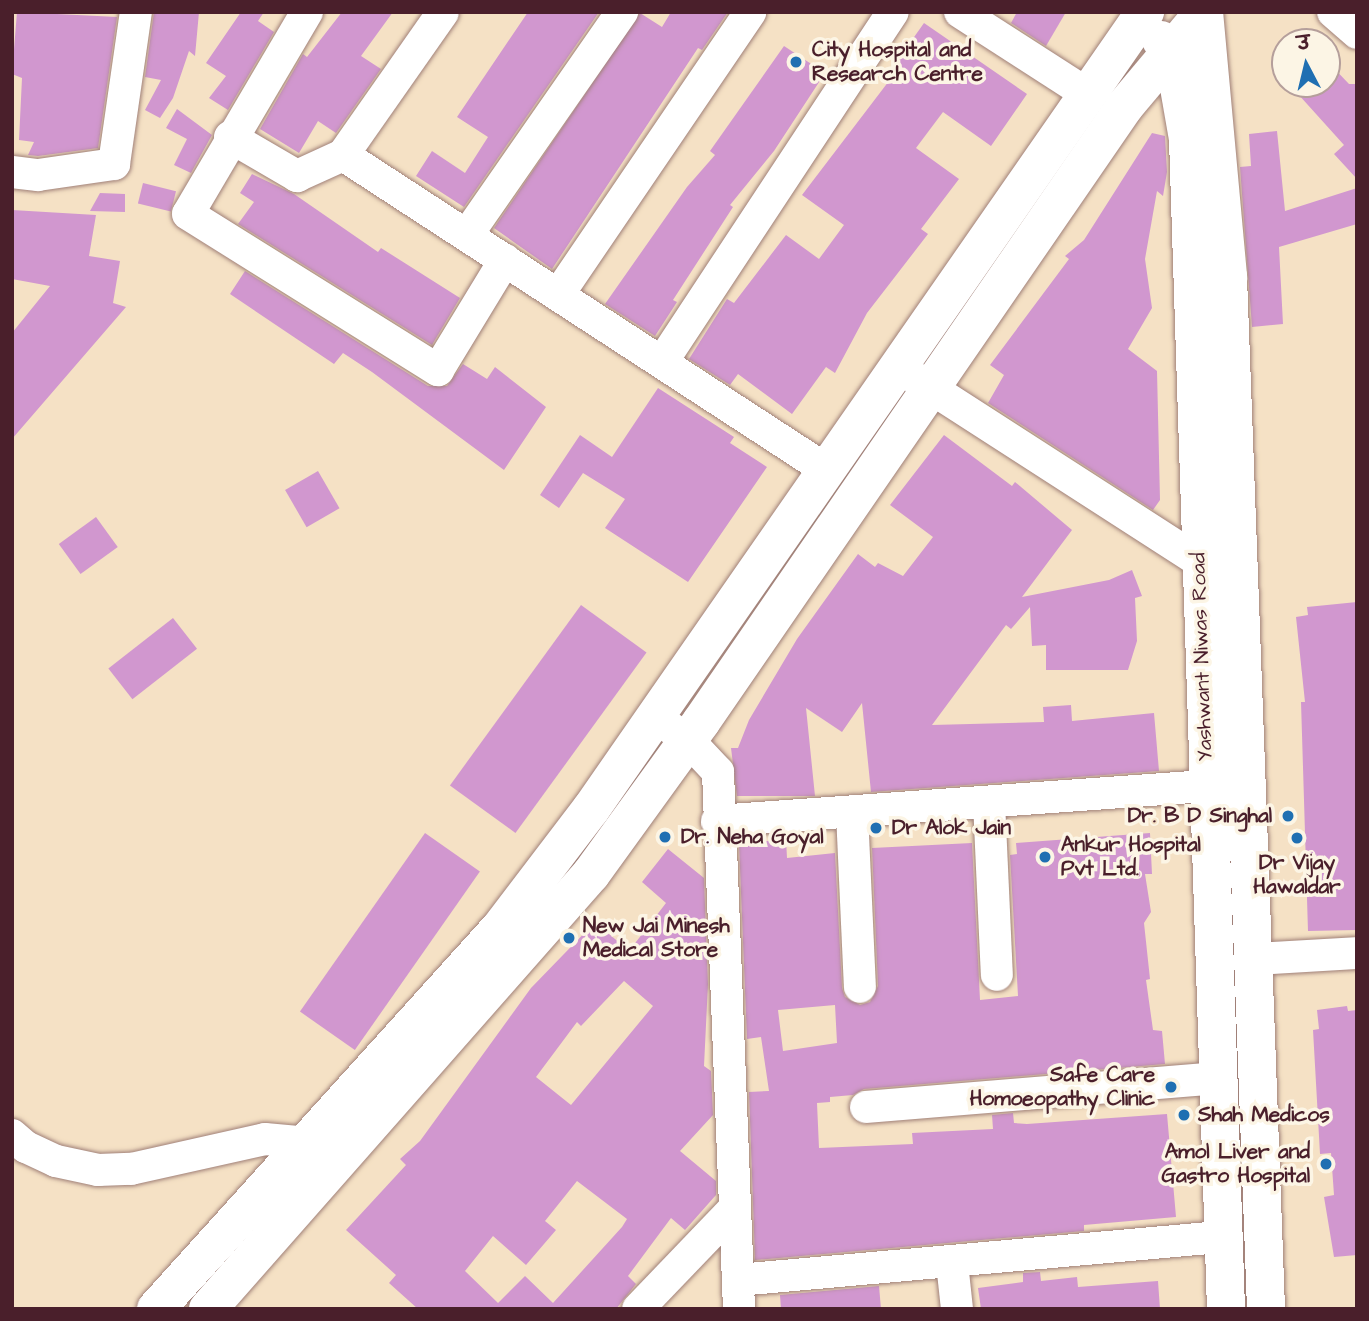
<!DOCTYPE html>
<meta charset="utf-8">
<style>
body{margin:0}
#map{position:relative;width:1369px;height:1321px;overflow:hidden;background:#f5e1c5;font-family:"Architects Daughter","Playpen Sans Deva",sans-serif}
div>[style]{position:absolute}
.building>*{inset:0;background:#d197cf;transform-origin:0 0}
.roads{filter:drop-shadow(0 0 2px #a08078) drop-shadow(0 0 2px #a08078)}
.minor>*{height:32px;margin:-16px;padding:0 16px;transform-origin:16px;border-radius:16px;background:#fff}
.major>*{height:38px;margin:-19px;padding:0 19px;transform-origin:19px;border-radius:19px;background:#fff}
.dots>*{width:19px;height:19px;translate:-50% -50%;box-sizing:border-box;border:4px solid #fcf5e5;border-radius:50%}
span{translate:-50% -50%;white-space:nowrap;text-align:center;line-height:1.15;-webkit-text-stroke:7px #fcf5e5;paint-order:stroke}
.poi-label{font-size:21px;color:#4a1f2b;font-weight:700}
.left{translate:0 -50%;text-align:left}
.right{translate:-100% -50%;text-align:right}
.street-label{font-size:21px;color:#4a1f2b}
.frame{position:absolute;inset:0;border:14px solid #4a1f2b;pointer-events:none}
.north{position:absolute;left:1271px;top:28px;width:70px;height:70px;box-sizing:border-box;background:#fcf5e5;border:2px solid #b59f9b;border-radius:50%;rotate:353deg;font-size:19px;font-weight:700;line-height:28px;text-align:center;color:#4a1f2b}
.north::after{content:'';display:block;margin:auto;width:24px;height:32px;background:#1f6fb2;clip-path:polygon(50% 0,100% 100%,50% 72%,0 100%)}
</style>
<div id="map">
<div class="building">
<div style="clip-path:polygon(17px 12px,117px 17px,98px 148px,38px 156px,28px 155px,34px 142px,19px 140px,22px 78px,12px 74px)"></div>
<div style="clip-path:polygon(154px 12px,199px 12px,195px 56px,189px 51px,173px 98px,160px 118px,145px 110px,161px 80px,145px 77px)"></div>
<div style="clip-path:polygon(241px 12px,264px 12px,258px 21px,274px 32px,228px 110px,209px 98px,226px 76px,206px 63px)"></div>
<div style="clip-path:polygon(342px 12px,393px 12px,361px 56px,381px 69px,336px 133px,318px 121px,299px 153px,260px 129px,303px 54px,307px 57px)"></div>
<div style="clip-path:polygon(528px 12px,599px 12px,464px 207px,416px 176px,432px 151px,465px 173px,488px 137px,457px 117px)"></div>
<div style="clip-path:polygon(671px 12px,728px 12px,702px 50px,698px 48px,552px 269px,494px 228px,640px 13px,662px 27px)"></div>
<div style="clip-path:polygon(1017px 12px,1066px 12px,1046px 46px,1011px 23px)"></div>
<div style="clip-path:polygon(924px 23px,1027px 94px,991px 146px,943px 112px,916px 148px,959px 179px,921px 229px,928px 234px,867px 313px,835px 373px,826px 367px,792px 414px,738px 374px,730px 385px,689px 359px,727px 299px,734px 303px,786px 235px,819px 259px,844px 225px,802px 195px,892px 77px,888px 74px)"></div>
<div style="clip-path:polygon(784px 46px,825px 73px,774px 151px,730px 205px,733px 207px,673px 300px,677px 302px,655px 336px,605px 304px,687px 187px,715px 155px,710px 151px)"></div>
<div style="clip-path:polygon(1327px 61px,1349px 84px,1357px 84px,1357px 179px,1334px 154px,1344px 145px,1289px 84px,1327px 84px)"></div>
<div style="clip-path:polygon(177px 109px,212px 135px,191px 173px,174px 165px,187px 139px,166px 128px)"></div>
<div style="clip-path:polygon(1277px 131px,1285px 211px,1357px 188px,1357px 224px,1279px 247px,1283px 324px,1252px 327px,1240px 167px,1251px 166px,1249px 134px)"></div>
<div style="clip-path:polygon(1152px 133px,1165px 136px,1167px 172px,1163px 196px,1157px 191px,1145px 259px,1152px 308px,1128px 349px,1157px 371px,1160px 500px,1153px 510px,988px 403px,1004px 375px,990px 365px,1069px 259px,1065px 256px,1084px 240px)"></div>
<div style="clip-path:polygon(252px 174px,294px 194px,378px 252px,381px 248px,460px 298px,432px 345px,238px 224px,254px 202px,240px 193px)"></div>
<div style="left:143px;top:183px;width:34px;height:21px;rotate:14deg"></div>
<div style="clip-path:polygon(100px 193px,125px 194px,125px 212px,90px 211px)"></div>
<div style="clip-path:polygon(12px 210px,96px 215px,89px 256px,120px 261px,113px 303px,126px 307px,12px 439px,12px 333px,50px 286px,12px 279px)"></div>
<div style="clip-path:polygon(245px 271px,428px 386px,447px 386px,463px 364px,487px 379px,495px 367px,546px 407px,504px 470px,372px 372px,343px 353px,334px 364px,230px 294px)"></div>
<div style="clip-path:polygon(658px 388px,734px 437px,730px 443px,767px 467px,688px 582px,605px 528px,625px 499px,583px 473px,559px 508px,540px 495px,580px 435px,612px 457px)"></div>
<div style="clip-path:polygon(944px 435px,1012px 486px,1015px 482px,1072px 530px,1022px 597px,1109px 580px,1132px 570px,1142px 596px,1135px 598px,1137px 641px,1128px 670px,1046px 670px,1046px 645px,1032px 646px,1030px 607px,1011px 629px,1006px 625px,932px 725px,1044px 722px,1043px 707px,1071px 705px,1072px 721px,1154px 713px,1159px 771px,871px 792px,862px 703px,842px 732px,806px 708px,815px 796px,737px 796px,731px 748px,738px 748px,749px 720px,797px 639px,858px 554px,875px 567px,878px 563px,903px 576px,933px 537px,890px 505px)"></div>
<div style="left:318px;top:471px;width:43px;height:38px;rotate:60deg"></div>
<div style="left:96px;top:517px;width:37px;height:46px;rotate:54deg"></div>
<div style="clip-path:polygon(1357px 602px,1357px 930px,1308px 931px,1301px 702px,1305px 702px,1296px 617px,1308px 615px,1307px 607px)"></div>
<div style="left:581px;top:605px;width:81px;height:223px;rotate:36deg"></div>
<div style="left:173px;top:618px;width:39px;height:82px;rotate:52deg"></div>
<div style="left:425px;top:833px;width:67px;height:218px;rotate:35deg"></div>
<div style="clip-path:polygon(evenodd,1150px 833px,1152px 874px,1145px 874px,1151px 912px,1144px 923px,1150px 979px,1146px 980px,1153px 1030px,1162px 1031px,1165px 1064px,864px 1089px,853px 1095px,830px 1097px,830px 1102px,817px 1103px,819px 1148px,913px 1144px,912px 1133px,993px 1129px,992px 1115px,1013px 1113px,1014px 1123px,1027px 1124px,1167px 1114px,1176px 1217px,1084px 1225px,1084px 1231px,755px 1260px,749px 1092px,769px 1091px,761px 1037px,747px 1039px,739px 844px,786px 839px,787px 858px,835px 853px,842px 988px,845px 997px,860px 1005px,870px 1002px,878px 986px,872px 848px,972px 843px,980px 1000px,1018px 996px,1010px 855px,1017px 854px,1016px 843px,1150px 833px,835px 1005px,837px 1043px,783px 1051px,778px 1010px,835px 1005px)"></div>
<div style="clip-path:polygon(evenodd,668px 849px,704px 878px,708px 984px,704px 1066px,711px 1071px,713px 1115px,680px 1151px,716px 1181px,716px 1195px,685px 1230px,671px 1218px,628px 1276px,636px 1284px,616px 1309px,418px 1309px,389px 1283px,396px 1275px,346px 1230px,406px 1165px,400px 1159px,420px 1141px,531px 988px,595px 922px,629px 951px,666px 903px,642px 882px,668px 849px,624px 981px,653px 1006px,571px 1105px,536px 1077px,577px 1022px,581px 1026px,624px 981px,668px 849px,577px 1181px,627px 1219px,622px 1227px,553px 1303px,525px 1276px,498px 1303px,465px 1271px,493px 1236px,526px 1265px,556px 1230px,545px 1221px,577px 1181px)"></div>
<div style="clip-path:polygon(1347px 1006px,1348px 1011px,1357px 1010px,1357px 1255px,1334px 1257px,1324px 1197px,1334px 1195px,1331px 1153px,1320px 1154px,1313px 1030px,1319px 1029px,1317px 1010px)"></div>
<div style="clip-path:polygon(1040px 1272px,1041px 1281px,1077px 1277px,1078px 1287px,1158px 1281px,1160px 1309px,981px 1309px,978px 1288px,1023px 1282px,1023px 1273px)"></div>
<div style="clip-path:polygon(879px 1286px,881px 1309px,781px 1309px,780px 1295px)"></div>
</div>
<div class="roads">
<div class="minor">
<div style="left:307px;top:12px;width:234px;rotate:120.5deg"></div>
<div style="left:188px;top:214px;width:295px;rotate:32deg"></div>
<div style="left:438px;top:370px;width:129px;rotate:-58.7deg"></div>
<div style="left:960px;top:12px;width:153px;rotate:32.8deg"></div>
<div style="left:1333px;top:12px;width:32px;rotate:41deg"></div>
<div style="left:230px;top:137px;width:78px;rotate:30.2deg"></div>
<div style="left:297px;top:176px;width:51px;rotate:-24.5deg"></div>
<div style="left:343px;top:155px;width:174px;rotate:-55deg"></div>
<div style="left:343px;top:155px;width:575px;rotate:33.08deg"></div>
<div style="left:12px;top:172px;width:26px;rotate:7deg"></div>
<div style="left:38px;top:175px;width:77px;rotate:-8.2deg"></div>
<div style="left:114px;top:164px;width:154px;rotate:-81.8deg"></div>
<div style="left:467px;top:235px;width:272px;rotate:-55.2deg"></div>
<div style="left:558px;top:295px;width:342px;rotate:-55.8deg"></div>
<div style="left:662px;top:362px;width:419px;rotate:-56.6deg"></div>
<div style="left:912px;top:376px;width:341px;rotate:32.8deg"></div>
<div style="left:1199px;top:561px;width:23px;rotate:5deg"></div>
<div style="left:655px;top:717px;width:40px;rotate:34.9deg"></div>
<div style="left:688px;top:740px;width:44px;rotate:46.8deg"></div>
<div style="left:718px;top:772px;width:537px;rotate:87.76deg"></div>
<div style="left:989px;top:802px;width:173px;rotate:87.4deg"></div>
<div style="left:852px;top:813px;width:174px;rotate:87.4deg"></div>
<div style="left:717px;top:821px;width:491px;rotate:-4.1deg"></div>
<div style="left:1254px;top:959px;width:103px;rotate:-3.3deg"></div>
<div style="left:866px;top:1107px;width:353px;rotate:-4.7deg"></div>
<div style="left:12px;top:1135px;width:18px;rotate:41deg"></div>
<div style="left:26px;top:1147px;width:33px;rotate:25deg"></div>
<div style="left:56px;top:1161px;width:43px;rotate:12.1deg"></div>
<div style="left:98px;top:1170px;width:33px;rotate:-2deg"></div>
<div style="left:131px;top:1169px;width:137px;rotate:-12.6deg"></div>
<div style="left:265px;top:1139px;width:44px;rotate:5.2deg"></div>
<div style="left:952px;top:1263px;width:46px;rotate:83.8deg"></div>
<div style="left:738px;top:1280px;width:488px;rotate:-5.1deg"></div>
<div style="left:638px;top:1309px;width:139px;rotate:-46.2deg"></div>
</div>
<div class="major">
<div style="left:1204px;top:12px;width:266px;rotate:84.8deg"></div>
<div style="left:1228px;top:277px;width:1033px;rotate:87.89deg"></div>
<div style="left:1161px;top:40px;width:18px;rotate:47deg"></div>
<div style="left:1173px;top:53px;width:87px;rotate:80.1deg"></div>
<div style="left:1188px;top:139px;width:1171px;rotate:88.14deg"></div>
<div style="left:156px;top:1309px;width:515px;rotate:-47.91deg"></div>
<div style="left:501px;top:927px;width:148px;rotate:-52.7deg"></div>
<div style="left:591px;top:809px;width:971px;rotate:-55.2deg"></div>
<div style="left:208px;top:1309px;width:580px;rotate:-48.64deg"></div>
<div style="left:591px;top:874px;width:188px;rotate:-54.1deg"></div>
<div style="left:701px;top:722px;width:748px;rotate:-55.46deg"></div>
<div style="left:1125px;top:106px;width:123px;rotate:-50deg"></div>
</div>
</div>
<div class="dots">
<div style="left:796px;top:62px;background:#1f6fb2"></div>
<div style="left:1288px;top:816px;background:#1f6fb2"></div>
<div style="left:876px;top:828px;background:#1f6fb2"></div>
<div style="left:665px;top:837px;background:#1f6fb2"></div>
<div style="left:1297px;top:838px;background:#1f6fb2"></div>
<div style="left:1045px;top:857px;background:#1f6fb2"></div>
<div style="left:569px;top:938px;background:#1f6fb2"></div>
<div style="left:1171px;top:1087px;background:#1f6fb2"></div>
<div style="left:1184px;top:1115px;background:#1f6fb2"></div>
<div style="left:1326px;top:1164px;background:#1f6fb2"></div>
</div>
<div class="poi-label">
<span class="left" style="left:812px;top:62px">City Hospital and<br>Research Centre</span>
<span class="right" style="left:1272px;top:816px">Dr. B D Singhal</span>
<span class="left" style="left:892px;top:828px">Dr Alok Jain</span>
<span class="left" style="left:681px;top:837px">Dr. Neha Goyal</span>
<span class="left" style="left:1061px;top:857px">Ankur Hospital<br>Pvt Ltd.</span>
<span style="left:1297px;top:875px">Dr Vijay<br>Hawaldar</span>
<span class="left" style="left:583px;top:938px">New Jai Minesh<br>Medical Store</span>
<span class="right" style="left:1155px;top:1087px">Safe Care<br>Homoeopathy Clinic</span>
<span class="left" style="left:1198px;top:1115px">Shah Medicos</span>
<span class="right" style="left:1310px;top:1164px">Amol Liver and<br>Gastro Hospital</span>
</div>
<div class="street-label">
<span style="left:1202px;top:657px;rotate:-92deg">Yashwant Niwas Road</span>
</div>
<div class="frame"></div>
<div class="north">उ</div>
</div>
